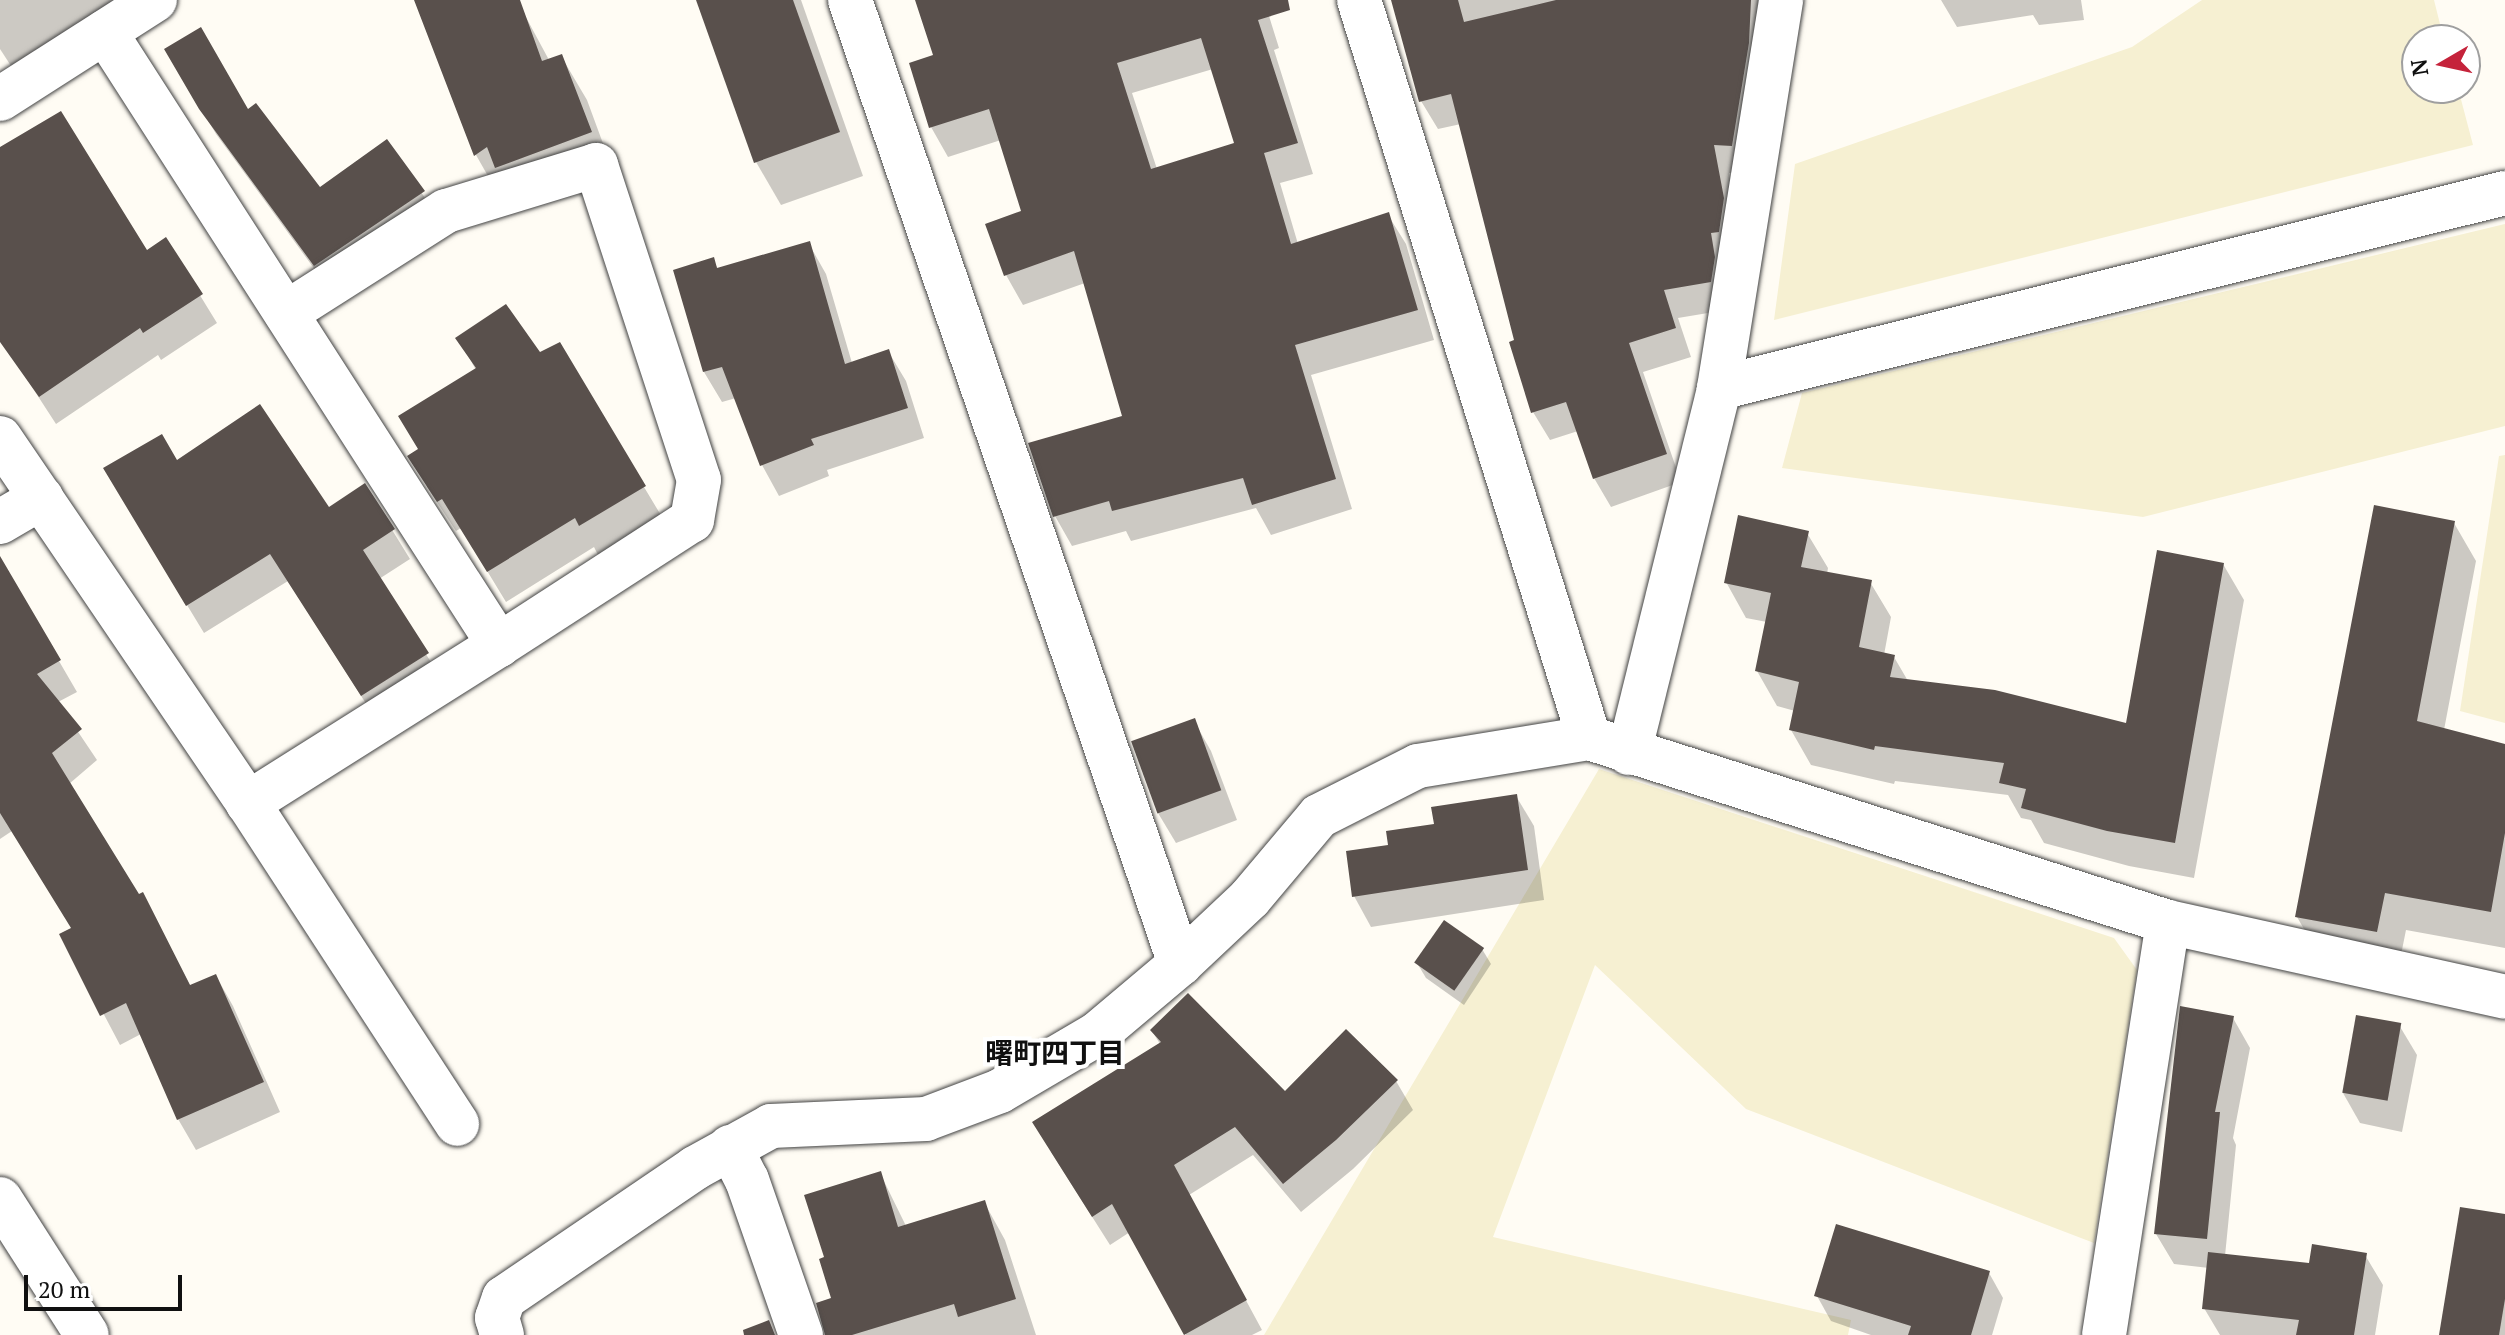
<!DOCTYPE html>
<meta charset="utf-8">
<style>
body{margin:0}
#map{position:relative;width:2505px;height:1335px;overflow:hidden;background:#fffcf4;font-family:"PT Serif","Noto Sans JP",serif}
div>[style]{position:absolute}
.farmland>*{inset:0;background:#f6f0d2}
.shadow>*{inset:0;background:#0003}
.building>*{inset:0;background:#59504c;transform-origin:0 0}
.roads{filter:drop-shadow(0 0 2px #434343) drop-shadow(0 0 2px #434343)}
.minor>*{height:44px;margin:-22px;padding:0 22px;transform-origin:22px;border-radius:22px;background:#fff}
span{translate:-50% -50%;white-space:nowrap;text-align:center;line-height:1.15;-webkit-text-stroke:8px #fff;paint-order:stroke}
.neighbourhood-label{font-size:28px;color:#101010;font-weight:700}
.north{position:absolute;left:2401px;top:24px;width:80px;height:80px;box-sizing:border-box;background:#fff;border:2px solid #9f9f9f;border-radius:50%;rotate:261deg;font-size:22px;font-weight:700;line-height:32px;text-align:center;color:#101010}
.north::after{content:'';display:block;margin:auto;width:28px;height:36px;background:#c5233b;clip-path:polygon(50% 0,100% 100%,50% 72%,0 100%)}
.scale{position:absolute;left:24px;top:1275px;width:158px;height:36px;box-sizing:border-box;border:4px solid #101010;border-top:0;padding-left:10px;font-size:24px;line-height:28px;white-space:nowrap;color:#101010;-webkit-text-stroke:6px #fff;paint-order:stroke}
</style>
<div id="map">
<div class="farmland">
<div style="clip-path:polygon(2202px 0,2434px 0,2444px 40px,2417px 40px,2417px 88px,2458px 88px,2473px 145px,1774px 320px,1795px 164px,2132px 47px)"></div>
<div style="clip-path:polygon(2505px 224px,2505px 426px,2143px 517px,1782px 468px,1802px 393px)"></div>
<div style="clip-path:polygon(2505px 455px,2505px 723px,2460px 711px,2499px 456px)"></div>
<div style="clip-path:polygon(1599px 769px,2114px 938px,2137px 970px,2094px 1243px,1746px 1109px,1595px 965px,1493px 1237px,1851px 1320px,1848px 1335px,1264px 1335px)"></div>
</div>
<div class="shadow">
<div style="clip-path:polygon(0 0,150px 0,28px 92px,0 49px)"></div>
<div style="clip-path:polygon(416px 0,511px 0,521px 8px,549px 60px,561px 56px,587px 100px,615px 176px,522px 211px,511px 191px,501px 199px,476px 155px)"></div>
<div style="clip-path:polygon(698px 0,801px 0,863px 176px,781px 205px,756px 162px)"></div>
<div style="clip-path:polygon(evenodd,918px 0,1264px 0,1279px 48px,1274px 50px,1313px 174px,1280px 183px,1298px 244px,1388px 215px,1406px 244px,1434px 340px,1311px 375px,1352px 509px,1271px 535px,1256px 508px,1131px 541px,1126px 531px,1072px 546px,1055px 516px,1125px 417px,1085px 283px,1023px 305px,1006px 275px,1023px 213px,1001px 140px,948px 157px,931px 127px,936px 56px,918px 0,1213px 69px,1237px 145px,1157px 169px,1132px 93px,1213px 69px)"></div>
<div style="clip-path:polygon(1393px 0,1758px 0,1766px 26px,1748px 173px,1729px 173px,1739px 228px,1726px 310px,1678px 318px,1691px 357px,1643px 372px,1681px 482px,1611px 507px,1594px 478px,1578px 431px,1550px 440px,1533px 412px,1461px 124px,1438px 129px,1421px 101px)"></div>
<div style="clip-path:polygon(1941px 0,2081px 0,2084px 20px,2039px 25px,2033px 15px,1957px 27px)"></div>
<div style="clip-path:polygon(167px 50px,248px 112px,320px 190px,387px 141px,437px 216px,329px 289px,216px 134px)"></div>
<div style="clip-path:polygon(0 202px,146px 253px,166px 240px,217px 323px,161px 360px,158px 355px,56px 424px,6px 347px,0 325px)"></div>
<div style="clip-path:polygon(809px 244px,826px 274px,852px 363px,888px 351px,906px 381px,924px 438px,827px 470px,829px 476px,779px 496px,762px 465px,736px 398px,722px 402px,704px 372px,713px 260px,718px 269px)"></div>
<div style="clip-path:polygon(458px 338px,540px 355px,644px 487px,662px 517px,598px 555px,594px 547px,506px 602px,461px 528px,456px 531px,427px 487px,420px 450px,476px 370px)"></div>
<div style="clip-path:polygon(365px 486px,410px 559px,379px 579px,444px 683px,379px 724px,288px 581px,204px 633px,122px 498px,328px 509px)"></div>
<div style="clip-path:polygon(2454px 523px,2476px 561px,2444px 730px,2505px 746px,2505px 948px,2406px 930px,2398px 970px,2319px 955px,2297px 917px)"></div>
<div style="clip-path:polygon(1807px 533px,1828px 568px,1827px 574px,1870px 582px,1891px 617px,1884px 655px,1894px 657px,1908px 681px,2128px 726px,2223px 564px,2244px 600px,2194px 878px,2129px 866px,2044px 843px,2031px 820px,2021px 818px,2008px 795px,1895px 781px,1894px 784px,1811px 765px,1791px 730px,1795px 711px,1777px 706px,1757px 671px,1767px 622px,1746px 618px,1726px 582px)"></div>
<div style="clip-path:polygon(13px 582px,77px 692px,58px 702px,97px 760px,69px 784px,138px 896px,142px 894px,191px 987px,216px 976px,233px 1006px,280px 1112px,196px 1150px,178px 1119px,141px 1034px,120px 1045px,62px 935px,73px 929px,12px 831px,0 839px,0 589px)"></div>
<div style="clip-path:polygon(1194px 721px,1211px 751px,1237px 820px,1176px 843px,1158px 813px)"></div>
<div style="clip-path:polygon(1516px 796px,1534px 826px,1544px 900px,1371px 927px,1354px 896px,1390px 847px)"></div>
<div style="clip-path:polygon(1482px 949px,1491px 964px,1464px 1005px,1426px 978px,1417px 963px)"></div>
<div style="clip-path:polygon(2233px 1018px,2250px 1048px,2233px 1138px,2236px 1145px,2225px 1256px,2311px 1265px,2365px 1255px,2383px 1285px,2375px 1335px,2220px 1335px,2204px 1308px,2209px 1268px,2174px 1264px,2156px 1234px)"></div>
<div style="clip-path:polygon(2399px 1025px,2417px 1055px,2402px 1132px,2360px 1123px,2343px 1093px)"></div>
<div style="clip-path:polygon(1152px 1031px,1285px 1093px,1396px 1081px,1413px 1110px,1353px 1169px,1301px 1212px,1253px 1155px,1189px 1195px,1262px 1330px,1252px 1335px,1186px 1335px,1130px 1232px,1110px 1245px,1051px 1152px,1160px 1044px)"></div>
<div style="clip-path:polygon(880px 1173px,906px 1226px,984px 1202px,1005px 1240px,1036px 1335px,826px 1335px,833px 1299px,826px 1259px)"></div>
<div style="clip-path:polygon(2505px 1216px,2505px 1335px,2441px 1335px)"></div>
<div style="clip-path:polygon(1989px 1273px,2003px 1298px,1992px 1335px,1871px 1335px,1831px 1321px,1817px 1296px)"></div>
</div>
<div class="building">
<div style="clip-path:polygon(414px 0,520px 0,542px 61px,562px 54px,592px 132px,495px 168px,487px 147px,474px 156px)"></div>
<div style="clip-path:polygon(696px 0,793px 0,840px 132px,754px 163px)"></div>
<div style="clip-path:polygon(evenodd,915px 0,1288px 0,1290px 10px,1258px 20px,1298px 143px,1264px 153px,1291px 244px,1389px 212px,1418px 310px,1295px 345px,1336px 479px,1252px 505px,1243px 478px,1112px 511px,1109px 501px,1053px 517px,1028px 443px,1122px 416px,1074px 251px,1004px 276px,985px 224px,1021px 211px,989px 109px,929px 128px,909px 63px,933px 55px,915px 0,1201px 38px,1234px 143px,1151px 169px,1117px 63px,1201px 38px)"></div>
<div style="clip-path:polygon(1391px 0,1458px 0,1464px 22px,1556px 0,1751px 0,1749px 43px,1732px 146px,1714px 145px,1724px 198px,1719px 232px,1711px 233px,1715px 257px,1711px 282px,1664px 290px,1676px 328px,1629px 343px,1667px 454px,1593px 479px,1566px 402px,1531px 413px,1509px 342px,1514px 340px,1451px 94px,1419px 102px)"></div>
<div style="clip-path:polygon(201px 27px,248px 109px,256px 103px,320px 187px,387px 139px,425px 191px,314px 266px,199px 109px,164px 49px)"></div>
<div style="clip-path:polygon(61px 111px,147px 250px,166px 237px,203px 294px,143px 333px,140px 328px,39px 397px,0 342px,0 147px)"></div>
<div style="clip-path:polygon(810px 241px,845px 364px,889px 349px,908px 408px,811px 439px,814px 445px,760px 466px,722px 367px,703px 372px,673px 270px,714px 257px,717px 268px)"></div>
<div style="clip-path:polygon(506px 304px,540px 352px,560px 342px,646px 486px,579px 526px,575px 518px,487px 572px,442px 499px,437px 502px,407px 456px,418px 449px,398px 416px,476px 368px,455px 338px)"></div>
<div style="clip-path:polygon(260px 404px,329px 507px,365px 483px,395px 529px,363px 550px,429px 653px,361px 696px,270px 554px,186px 606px,103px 468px,162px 434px,177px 460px)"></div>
<div style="clip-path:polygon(2374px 505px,2455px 521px,2417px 721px,2505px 744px,2505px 833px,2491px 912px,2385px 893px,2377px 932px,2295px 917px)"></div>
<div style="clip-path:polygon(1738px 515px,1809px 531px,1801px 567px,1872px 580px,1859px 647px,1895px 655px,1890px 677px,1995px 690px,2126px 723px,2157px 550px,2224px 563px,2175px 843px,2107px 831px,2021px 808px,2026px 789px,1999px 783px,2004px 763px,1875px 746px,1874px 750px,1789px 730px,1799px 682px,1755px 671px,1771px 593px,1724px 583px)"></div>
<div style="clip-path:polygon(0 556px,61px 660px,37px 674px,82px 729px,52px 753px,139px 894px,143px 892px,190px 985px,216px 974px,264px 1082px,177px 1120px,126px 1003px,100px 1016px,59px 934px,71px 928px,0 813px)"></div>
<div style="left:1195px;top:718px;width:77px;height:68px;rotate:70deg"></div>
<div style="clip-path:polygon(1517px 794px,1528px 870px,1352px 897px,1346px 851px,1388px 845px,1386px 831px,1434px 824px,1431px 807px)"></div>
<div style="left:1444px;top:920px;width:49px;height:52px;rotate:35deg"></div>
<div style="clip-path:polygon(1188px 993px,1285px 1091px,1346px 1029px,1398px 1080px,1336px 1140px,1283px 1184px,1235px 1127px,1174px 1165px,1247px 1300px,1184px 1335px,1112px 1204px,1092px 1217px,1032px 1122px,1161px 1042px,1150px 1030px)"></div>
<div style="clip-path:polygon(2180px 1006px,2234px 1016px,2215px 1112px,2220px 1112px,2207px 1239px,2154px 1234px)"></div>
<div style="left:2356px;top:1015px;width:46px;height:79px;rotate:10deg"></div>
<div style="clip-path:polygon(881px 1171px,898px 1227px,985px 1200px,1016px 1299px,958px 1317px,954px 1304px,852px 1335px,825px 1335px,816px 1303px,831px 1298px,819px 1259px,824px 1257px,804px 1195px)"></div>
<div style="clip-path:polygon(2460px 1207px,2505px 1214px,2505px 1299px,2499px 1335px,2439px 1335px)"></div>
<div style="clip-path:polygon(1836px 1224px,1990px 1271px,1971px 1335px,1908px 1335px,1911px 1326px,1814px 1296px)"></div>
<div style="clip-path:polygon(2312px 1244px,2367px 1253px,2354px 1335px,2296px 1335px,2299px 1320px,2202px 1309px,2208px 1252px,2309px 1263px)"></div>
<div style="clip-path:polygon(769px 1320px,775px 1335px,744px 1335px,743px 1330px)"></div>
</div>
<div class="roads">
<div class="minor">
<div style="left:850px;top:0;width:1019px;rotate:71.1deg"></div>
<div style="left:1359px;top:0;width:773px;rotate:72.69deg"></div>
<div style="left:105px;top:32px;width:729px;rotate:57.27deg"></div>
<div style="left:499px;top:645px;width:297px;rotate:147.8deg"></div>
<div style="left:0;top:99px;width:184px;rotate:-32.6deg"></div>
<div style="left:286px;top:313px;width:190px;rotate:-32.5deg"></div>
<div style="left:446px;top:211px;width:157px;rotate:-17deg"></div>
<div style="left:596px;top:165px;width:331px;rotate:71.9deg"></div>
<div style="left:699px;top:480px;width:41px;rotate:99.9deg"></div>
<div style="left:692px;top:520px;width:230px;rotate:147.1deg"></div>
<div style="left:1719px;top:388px;width:810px;rotate:-13.93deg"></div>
<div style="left:0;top:438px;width:441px;rotate:55.8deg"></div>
<div style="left:248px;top:803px;width:383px;rotate:56.9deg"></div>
<div style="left:0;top:522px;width:48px;rotate:-30.3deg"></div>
<div style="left:1629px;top:753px;width:376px;rotate:-76.1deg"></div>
<div style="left:1719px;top:388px;width:393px;rotate:-80.9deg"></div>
<div style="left:730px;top:1147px;width:37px;rotate:63deg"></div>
<div style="left:747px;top:1180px;width:164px;rotate:70.8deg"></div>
<div style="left:0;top:1199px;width:161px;rotate:57.4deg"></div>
<div style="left:502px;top:1335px;width:18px;rotate:-106deg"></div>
<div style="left:497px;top:1318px;width:21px;rotate:-71deg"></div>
<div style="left:504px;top:1298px;width:231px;rotate:-34.2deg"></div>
<div style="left:695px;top:1168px;width:87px;rotate:-28.9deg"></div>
<div style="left:771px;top:1126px;width:155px;rotate:-2.6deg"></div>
<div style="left:926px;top:1119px;width:79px;rotate:-20.7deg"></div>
<div style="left:1000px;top:1091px;width:113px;rotate:-30.4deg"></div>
<div style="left:1097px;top:1034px;width:109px;rotate:-40.1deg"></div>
<div style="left:1180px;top:964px;width:96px;rotate:-43.3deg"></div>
<div style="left:1250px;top:898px;width:107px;rotate:-49.9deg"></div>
<div style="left:1319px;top:816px;width:111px;rotate:-26.8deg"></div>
<div style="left:1418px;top:766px;width:173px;rotate:-9.3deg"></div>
<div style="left:1589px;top:738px;width:608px;rotate:17.63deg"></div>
<div style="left:2168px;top:922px;width:345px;rotate:12.5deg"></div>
<div style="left:2104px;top:1335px;width:418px;rotate:-81.2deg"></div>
</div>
</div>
<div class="neighbourhood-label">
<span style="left:1055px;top:1053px">曙町四丁目</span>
</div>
<div class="north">N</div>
<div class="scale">20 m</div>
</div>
